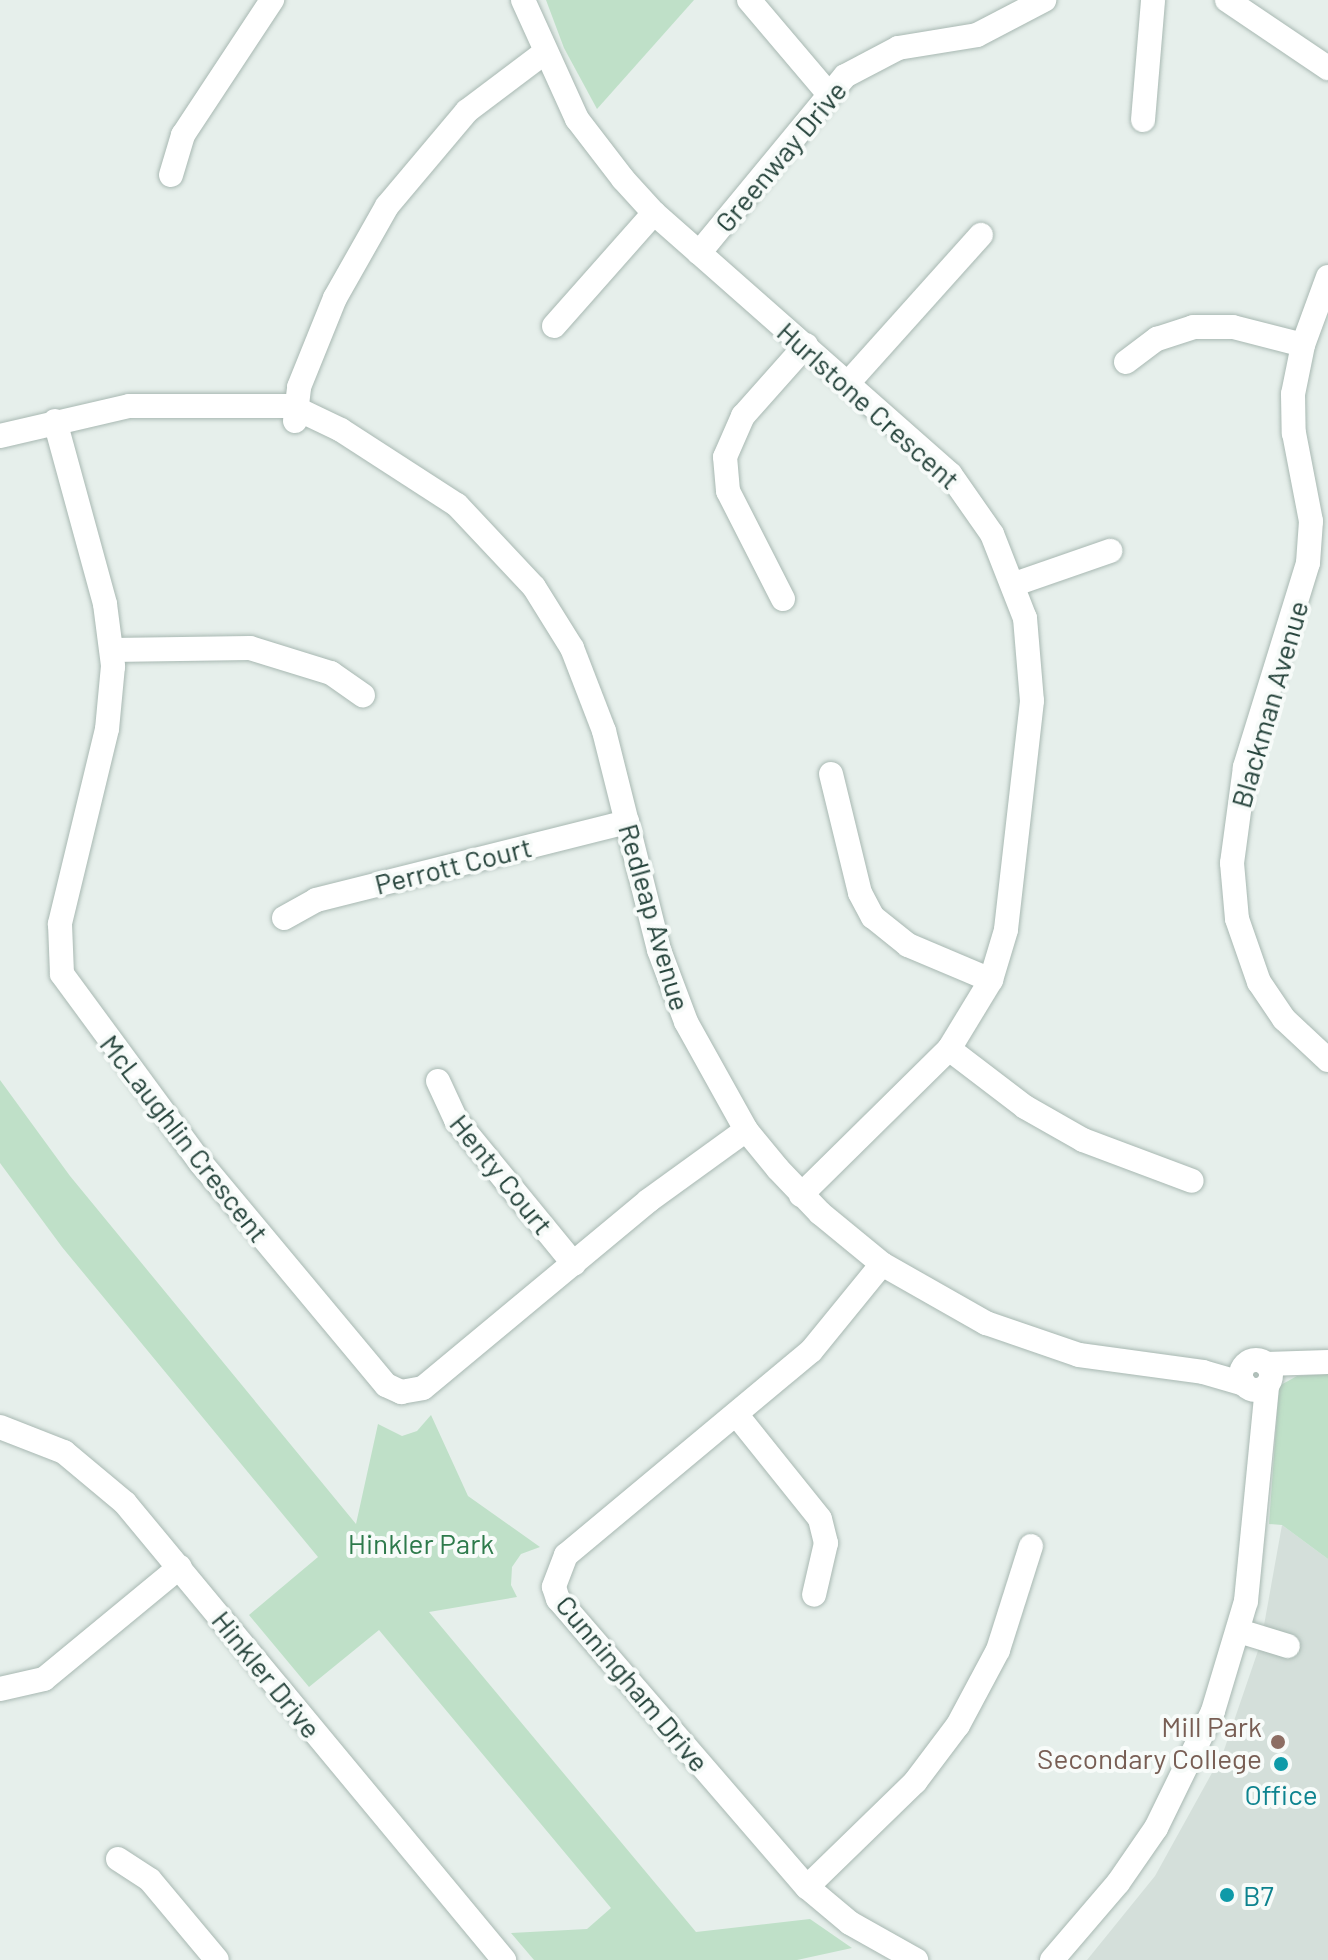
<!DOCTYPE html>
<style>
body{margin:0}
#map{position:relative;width:1328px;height:1960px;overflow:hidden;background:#e6efeb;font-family:Barlow,sans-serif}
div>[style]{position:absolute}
.built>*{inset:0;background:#d4dfda}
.green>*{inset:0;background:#bfe0c8}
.roads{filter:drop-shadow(0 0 2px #a8b8b2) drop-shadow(0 0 2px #a8b8b2)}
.minor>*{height:24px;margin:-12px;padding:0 12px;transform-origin:12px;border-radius:12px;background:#fff}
.minor>.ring{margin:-12px;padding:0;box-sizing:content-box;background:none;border:24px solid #fff;border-radius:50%}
.dots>*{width:22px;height:22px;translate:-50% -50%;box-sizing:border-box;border:4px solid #f7fbf9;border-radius:50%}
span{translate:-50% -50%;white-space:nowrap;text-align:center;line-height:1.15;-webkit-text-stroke:8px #f7fbf9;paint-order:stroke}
.street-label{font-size:28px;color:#24423a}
.park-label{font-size:28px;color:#2d7a4b}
.education-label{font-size:28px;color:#785e54}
.right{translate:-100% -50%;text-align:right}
.culture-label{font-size:28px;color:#0d838f}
.left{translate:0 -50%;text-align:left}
</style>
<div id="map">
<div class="built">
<div style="clip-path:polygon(1282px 1525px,1328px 1559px,1328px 1960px,1087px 1960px,1155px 1876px,1223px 1753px,1261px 1642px)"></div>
</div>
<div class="green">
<div style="clip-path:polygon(546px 0,694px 0,597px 109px,564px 48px)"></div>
<div style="clip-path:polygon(0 1080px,70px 1176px,356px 1524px,378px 1424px,402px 1436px,417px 1431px,431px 1415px,468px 1496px,540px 1547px,521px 1554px,512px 1567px,511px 1585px,517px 1597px,429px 1612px,696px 1932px,810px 1919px,852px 1948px,797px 1960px,534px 1960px,511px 1933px,587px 1929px,611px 1908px,379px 1630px,309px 1687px,249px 1615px,318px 1557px,62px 1247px,0 1163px)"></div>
<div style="clip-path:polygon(1328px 1374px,1328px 1559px,1282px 1525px,1269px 1524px,1279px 1386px,1297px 1376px)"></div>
</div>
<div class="roads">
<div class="minor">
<div style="left:523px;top:0;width:131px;rotate:65.6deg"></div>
<div style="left:577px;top:119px;width:76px;rotate:52.5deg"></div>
<div style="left:623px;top:179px;width:46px;rotate:47.6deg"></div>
<div style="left:654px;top:213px;width:395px;rotate:41.4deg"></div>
<div style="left:950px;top:474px;width:73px;rotate:55deg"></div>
<div style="left:992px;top:534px;width:90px;rotate:68.6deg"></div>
<div style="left:1025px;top:618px;width:83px;rotate:85.2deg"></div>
<div style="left:1032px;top:701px;width:230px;rotate:96.5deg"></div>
<div style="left:1006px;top:930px;width:52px;rotate:106.7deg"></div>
<div style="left:991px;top:980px;width:81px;rotate:121.3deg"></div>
<div style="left:949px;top:1049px;width:208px;rotate:135.4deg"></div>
<div style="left:749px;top:0;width:121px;rotate:49.7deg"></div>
<div style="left:1227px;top:0;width:122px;rotate:34deg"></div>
<div style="left:1143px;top:120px;width:120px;rotate:-85.2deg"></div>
<div style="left:171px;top:175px;width:42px;rotate:-73.3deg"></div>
<div style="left:183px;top:135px;width:162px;rotate:-56.6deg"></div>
<div style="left:699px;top:253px;width:229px;rotate:-50.5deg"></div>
<div style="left:845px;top:76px;width:60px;rotate:-27.8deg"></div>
<div style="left:898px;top:48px;width:80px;rotate:-9.3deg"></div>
<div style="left:977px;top:35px;width:76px;rotate:-27.6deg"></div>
<div style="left:1328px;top:277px;width:72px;rotate:110.2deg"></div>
<div style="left:1303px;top:345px;width:50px;rotate:101.5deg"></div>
<div style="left:1293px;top:394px;width:39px;rotate:89deg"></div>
<div style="left:1294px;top:433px;width:90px;rotate:79.1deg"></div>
<div style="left:1311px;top:521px;width:42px;rotate:94.1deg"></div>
<div style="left:1308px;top:563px;width:214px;rotate:107.2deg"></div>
<div style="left:1245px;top:767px;width:97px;rotate:97.7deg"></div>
<div style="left:1232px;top:863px;width:56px;rotate:84.9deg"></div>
<div style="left:1237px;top:919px;width:67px;rotate:70.8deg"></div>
<div style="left:1259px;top:982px;width:45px;rotate:56deg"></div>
<div style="left:1284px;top:1019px;width:60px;rotate:43deg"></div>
<div style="left:554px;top:326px;width:151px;rotate:-48.5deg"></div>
<div style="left:1126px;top:362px;width:39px;rotate:-37deg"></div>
<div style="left:1157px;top:339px;width:38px;rotate:-18deg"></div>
<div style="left:1193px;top:327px;width:40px"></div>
<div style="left:1233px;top:327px;width:72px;rotate:14.4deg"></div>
<div style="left:848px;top:383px;width:199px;rotate:-48.1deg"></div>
<div style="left:55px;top:421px;width:190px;rotate:74.7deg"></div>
<div style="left:105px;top:604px;width:63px;rotate:82.6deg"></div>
<div style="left:113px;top:666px;width:63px;rotate:95.4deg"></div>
<div style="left:107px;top:729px;width:201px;rotate:103.6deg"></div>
<div style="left:60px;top:924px;width:50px;rotate:87.7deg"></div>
<div style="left:62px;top:974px;width:235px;rotate:53.7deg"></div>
<div style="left:201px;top:1163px;width:289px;rotate:50.2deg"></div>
<div style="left:386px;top:1385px;width:17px;rotate:25deg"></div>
<div style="left:401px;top:1392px;width:22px;rotate:-10deg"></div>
<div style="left:423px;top:1388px;width:293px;rotate:-39.7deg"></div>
<div style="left:648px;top:1201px;width:121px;rotate:-35.9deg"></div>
<div style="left:295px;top:421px;width:34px;rotate:-83deg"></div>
<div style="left:299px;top:387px;width:96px;rotate:-68deg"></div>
<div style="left:335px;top:298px;width:106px;rotate:-60.5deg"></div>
<div style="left:387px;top:206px;width:124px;rotate:-49.9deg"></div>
<div style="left:467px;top:111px;width:96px;rotate:-37deg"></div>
<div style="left:0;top:436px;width:132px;rotate:-13.1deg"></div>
<div style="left:129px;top:406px;width:162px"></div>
<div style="left:291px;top:406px;width:55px;rotate:25.6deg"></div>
<div style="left:341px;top:430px;width:138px;rotate:32.9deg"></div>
<div style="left:457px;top:505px;width:112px;rotate:46.8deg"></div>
<div style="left:534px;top:587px;width:72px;rotate:58.1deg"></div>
<div style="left:572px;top:648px;width:89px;rotate:68.9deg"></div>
<div style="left:604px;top:731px;width:226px;rotate:75.9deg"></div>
<div style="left:659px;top:950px;width:77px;rotate:69.4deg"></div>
<div style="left:686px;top:1022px;width:124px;rotate:60.9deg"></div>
<div style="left:746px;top:1130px;width:50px;rotate:50.6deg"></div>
<div style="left:778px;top:1169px;width:61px;rotate:46.3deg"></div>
<div style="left:820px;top:1213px;width:80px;rotate:39.4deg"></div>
<div style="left:882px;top:1264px;width:120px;rotate:29.6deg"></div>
<div style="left:986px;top:1323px;width:98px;rotate:19deg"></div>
<div style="left:1079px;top:1355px;width:125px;rotate:7.8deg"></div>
<div style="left:1203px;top:1372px;width:43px;rotate:16.3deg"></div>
<div style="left:1015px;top:584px;width:101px;rotate:-19.2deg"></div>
<div style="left:783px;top:599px;width:121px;rotate:-117deg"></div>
<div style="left:728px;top:491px;width:34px;rotate:-95deg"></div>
<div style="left:725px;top:457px;width:45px;rotate:-66.3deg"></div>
<div style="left:743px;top:416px;width:95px;rotate:-48.4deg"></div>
<div style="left:112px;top:650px;width:138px;rotate:-0.8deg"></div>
<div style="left:250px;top:648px;width:85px;rotate:17.2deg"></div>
<div style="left:331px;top:673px;width:39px;rotate:35deg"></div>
<div style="left:831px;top:774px;width:122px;rotate:76.3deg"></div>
<div style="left:860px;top:893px;width:27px;rotate:62deg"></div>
<div style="left:873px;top:917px;width:45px;rotate:38.7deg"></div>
<div style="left:908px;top:945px;width:90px;rotate:22.9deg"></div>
<div style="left:284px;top:918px;width:37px;rotate:-29deg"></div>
<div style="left:316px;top:900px;width:321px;rotate:-14.1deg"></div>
<div style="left:949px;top:1049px;width:96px;rotate:37.3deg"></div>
<div style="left:1025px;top:1107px;width:67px;rotate:29.6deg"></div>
<div style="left:1083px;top:1140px;width:116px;rotate:20.6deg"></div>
<div style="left:438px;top:1081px;width:43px;rotate:65.2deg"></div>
<div style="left:456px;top:1120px;width:186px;rotate:50.7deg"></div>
<div style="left:882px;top:1264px;width:112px;rotate:129.2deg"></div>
<div style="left:811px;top:1351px;width:319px;rotate:140.2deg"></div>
<div style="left:566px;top:1555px;width:34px;rotate:111deg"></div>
<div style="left:554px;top:1587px;width:13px;rotate:72deg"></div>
<div style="left:558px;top:1599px;width:381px;rotate:49.2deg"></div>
<div style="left:807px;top:1887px;width:56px;rotate:39.9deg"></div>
<div style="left:850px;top:1923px;width:76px;rotate:29.3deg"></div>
<div class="ring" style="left:1241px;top:1360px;width:6px;height:6px"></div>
<div style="left:1266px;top:1364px;width:62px;rotate:-1.8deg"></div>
<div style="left:736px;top:1414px;width:134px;rotate:51.3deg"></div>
<div style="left:820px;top:1519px;width:25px;rotate:76deg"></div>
<div style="left:826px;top:1543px;width:53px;rotate:103deg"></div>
<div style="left:0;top:1427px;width:69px;rotate:21.3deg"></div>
<div style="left:64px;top:1452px;width:80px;rotate:39.9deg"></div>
<div style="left:125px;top:1503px;width:594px;rotate:50.33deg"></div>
<div style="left:1239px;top:1631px;width:51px;rotate:17deg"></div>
<div style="left:0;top:1689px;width:45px;rotate:-12.8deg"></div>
<div style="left:44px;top:1679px;width:176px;rotate:-39.5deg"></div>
<div style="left:118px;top:1859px;width:38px;rotate:33deg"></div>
<div style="left:150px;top:1880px;width:104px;rotate:50.1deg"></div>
<div style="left:807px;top:1887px;width:151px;rotate:-44.2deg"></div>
<div style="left:915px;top:1782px;width:71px;rotate:-53deg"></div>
<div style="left:958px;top:1725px;width:85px;rotate:-61.9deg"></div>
<div style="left:998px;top:1650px;width:109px;rotate:-72.4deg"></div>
<div style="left:1052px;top:1960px;width:101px;rotate:-49.4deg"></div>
<div style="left:1118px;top:1883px;width:67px;rotate:-55.4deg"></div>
<div style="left:1156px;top:1828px;width:130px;rotate:-64deg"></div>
<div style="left:1213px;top:1711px;width:115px;rotate:-73.3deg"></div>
<div style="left:1246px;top:1601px;width:217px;rotate:-84.4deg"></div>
</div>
</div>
<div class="dots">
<div style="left:1278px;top:1742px;background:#8d6e63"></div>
<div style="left:1281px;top:1764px;background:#0f9aa8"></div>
<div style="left:1227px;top:1895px;background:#0f9aa8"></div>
</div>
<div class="street-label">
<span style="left:780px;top:156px;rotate:-50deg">Greenway Drive</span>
<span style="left:869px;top:405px;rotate:42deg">Hurlstone Crescent</span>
<span style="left:1269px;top:704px;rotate:-74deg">Blackman Avenue</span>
<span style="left:453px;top:865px;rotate:-14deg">Perrott Court</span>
<span style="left:655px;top:917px;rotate:74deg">Redleap Avenue</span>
<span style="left:185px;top:1138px;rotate:52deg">McLaughlin Crescent</span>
<span style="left:502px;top:1174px;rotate:51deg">Henty Court</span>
<span style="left:267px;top:1674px;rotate:51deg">Hinkler Drive</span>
<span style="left:633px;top:1683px;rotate:50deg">Cunningham Drive</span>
</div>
<div class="park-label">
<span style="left:421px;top:1543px">Hinkler Park</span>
</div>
<div class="education-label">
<span class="right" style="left:1262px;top:1742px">Mill Park<br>Secondary College</span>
</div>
<div class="culture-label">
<span style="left:1281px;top:1794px">Office</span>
<span class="left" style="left:1243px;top:1895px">B7</span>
</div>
</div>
